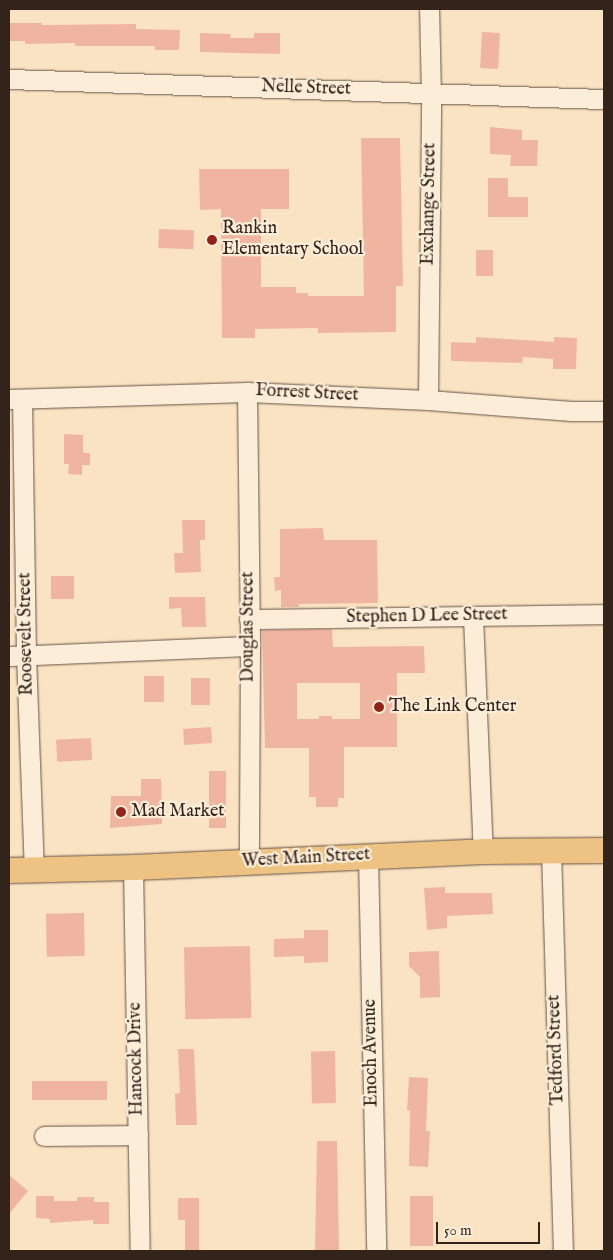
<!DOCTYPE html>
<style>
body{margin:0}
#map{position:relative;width:613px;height:1260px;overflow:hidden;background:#fae3c3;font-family:"IM FELL English",serif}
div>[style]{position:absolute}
.building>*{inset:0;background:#f0b5a1;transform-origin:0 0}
.roads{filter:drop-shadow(0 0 1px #645345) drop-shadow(0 0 1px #645345)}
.minor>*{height:19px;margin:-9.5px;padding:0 9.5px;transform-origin:9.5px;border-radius:9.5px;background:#fcedd8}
.major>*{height:25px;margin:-12.5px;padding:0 12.5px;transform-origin:12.5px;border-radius:12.5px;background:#edc282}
.dots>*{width:14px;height:14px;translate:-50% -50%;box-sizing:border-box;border:2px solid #fcedd8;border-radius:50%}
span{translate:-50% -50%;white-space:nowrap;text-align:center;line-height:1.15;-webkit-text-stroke:4.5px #fcedd8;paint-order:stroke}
.street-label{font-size:18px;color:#32231b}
.poi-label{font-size:18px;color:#32231b}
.left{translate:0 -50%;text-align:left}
.frame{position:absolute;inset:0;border:10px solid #32231b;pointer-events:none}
.scale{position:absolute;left:436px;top:1222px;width:104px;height:22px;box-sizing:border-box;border:2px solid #32231b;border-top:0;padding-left:6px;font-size:15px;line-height:18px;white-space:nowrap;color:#32231b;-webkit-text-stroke:4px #fcedd8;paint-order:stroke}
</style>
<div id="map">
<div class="building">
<div style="clip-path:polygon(9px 23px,42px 23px,42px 25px,136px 24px,136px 29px,180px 30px,179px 50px,155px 50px,155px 46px,75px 46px,75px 43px,25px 44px,25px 41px,9px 41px)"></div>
<div style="left:482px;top:32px;width:18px;height:36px;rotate:3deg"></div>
<div style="clip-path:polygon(200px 33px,231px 34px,230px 38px,254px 38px,254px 33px,280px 33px,280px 54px,200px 52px)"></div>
<div style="clip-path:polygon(490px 127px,522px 130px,522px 140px,538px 140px,537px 166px,510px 166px,511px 155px,490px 154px)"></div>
<div style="clip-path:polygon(361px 138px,400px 138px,403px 286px,396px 286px,396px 332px,318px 333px,318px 328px,255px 329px,255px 338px,222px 338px,221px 209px,200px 210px,199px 169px,289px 169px,289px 209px,261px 209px,261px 287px,296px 287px,296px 293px,308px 293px,308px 296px,364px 296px)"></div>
<div style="clip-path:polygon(488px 178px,508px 178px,508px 197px,528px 197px,528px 217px,488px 217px)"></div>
<div style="left:159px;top:229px;width:35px;height:19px;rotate:2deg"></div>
<div style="left:476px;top:250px;width:17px;height:26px"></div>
<div style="clip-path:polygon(476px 337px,554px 342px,554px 337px,577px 338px,576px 369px,553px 369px,553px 359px,523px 357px,522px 363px,451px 361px,451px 342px,476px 343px)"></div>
<div style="clip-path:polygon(64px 434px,83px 435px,83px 453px,90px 453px,90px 465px,82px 465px,82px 475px,68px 474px,69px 464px,64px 464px)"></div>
<div style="clip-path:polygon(182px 520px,205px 520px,205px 540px,200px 540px,201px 572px,175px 573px,174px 553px,183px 553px)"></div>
<div style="clip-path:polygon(323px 528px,324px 540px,377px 540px,378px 603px,299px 604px,299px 607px,281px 607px,281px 590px,275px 591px,274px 577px,280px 577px,280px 529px)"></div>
<div style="left:51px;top:576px;width:23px;height:23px"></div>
<div style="clip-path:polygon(169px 597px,205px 597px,206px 627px,182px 627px,181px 608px,169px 609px)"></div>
<div style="clip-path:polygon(evenodd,332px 629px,333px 647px,424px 646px,425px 673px,397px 673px,397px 747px,344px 747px,344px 798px,338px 798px,338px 807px,316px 807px,316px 797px,309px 797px,309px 748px,265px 748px,262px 630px,332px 629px,297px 683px,360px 683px,360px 719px,332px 719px,332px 716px,319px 716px,319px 719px,297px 719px,297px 683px)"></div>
<div style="left:144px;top:676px;width:20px;height:26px"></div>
<div style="left:191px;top:678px;width:19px;height:27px"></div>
<div style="left:211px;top:727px;width:16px;height:28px;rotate:86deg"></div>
<div style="left:91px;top:738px;width:22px;height:35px;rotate:87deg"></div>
<div style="left:209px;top:771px;width:17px;height:57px"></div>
<div style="clip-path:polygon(141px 779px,161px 779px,162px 824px,110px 828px,111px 796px,141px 796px)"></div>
<div style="clip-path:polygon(445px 887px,445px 893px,492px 893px,493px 914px,447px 916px,447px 928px,427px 930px,424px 888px)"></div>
<div style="left:84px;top:913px;width:43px;height:38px;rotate:89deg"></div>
<div style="clip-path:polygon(304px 930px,328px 930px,328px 962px,304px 963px,304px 956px,274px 957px,274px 939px,304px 938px)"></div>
<div style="left:250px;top:946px;width:72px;height:66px;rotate:89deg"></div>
<div style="clip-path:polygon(439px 951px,440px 997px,420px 998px,420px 977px,409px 966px,409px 952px)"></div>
<div style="clip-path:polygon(178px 1049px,194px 1049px,197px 1125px,176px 1125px,175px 1094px,180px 1093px)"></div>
<div style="left:335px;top:1051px;width:52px;height:24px;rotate:89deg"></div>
<div style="clip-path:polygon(409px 1077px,428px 1078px,426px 1131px,430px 1131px,428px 1167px,409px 1166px,410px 1111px,407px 1110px)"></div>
<div style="left:107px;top:1081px;width:19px;height:75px;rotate:90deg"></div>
<div style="clip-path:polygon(317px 1141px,337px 1141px,339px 1251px,315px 1251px)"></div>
<div style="clip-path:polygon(9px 1175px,28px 1191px,9px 1214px)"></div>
<div style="clip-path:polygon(36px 1196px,54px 1196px,54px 1201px,77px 1201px,77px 1197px,94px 1197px,94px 1202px,109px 1202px,109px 1224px,93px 1224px,93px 1220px,50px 1223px,50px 1219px,36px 1218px)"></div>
<div style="left:410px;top:1196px;width:23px;height:50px"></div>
<div style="clip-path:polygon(178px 1198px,199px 1198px,199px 1251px,185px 1251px,185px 1220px,178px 1220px)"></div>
</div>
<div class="roads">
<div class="minor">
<div style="left:9px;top:79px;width:595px;rotate:1.93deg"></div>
<div style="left:247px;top:392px;width:254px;rotate:89.3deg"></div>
<div style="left:250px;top:646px;width:216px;rotate:90.3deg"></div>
<div style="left:9px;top:399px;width:238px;rotate:-1.7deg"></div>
<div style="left:247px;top:392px;width:181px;rotate:2.5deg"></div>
<div style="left:428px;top:400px;width:144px;rotate:4.4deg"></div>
<div style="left:572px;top:411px;width:32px"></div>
<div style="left:22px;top:399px;width:256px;rotate:89.1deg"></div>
<div style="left:26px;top:655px;width:214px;rotate:87.9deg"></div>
<div style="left:428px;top:400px;width:306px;rotate:-89.4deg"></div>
<div style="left:431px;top:94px;width:85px;rotate:-91.3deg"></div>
<div style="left:473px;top:617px;width:234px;rotate:87.6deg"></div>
<div style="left:249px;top:619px;width:355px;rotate:-0.8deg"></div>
<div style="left:9px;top:656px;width:241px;rotate:-2.4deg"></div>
<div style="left:551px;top:849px;width:402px;rotate:88.3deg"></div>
<div style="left:368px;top:856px;width:395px;rotate:88.8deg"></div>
<div style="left:133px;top:867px;width:384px;rotate:89deg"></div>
<div style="left:44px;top:1136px;width:94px;rotate:-0.6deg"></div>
</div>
<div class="major">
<div style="left:9px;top:870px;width:124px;rotate:-1.4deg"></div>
<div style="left:133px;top:867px;width:350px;rotate:-2.6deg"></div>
<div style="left:483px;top:851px;width:121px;rotate:-0.5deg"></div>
</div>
</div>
<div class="dots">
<div style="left:212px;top:240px;background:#8f2418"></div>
<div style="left:379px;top:707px;background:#8f2418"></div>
<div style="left:121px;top:812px;background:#8f2418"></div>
</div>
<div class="street-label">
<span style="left:306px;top:89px;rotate:2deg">Nelle Street</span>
<span style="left:430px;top:204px;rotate:-89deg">Exchange Street</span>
<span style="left:307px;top:394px;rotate:3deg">Forrest Street</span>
<span style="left:427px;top:617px;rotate:-1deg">Stephen D Lee Street</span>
<span style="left:249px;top:627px;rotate:-90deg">Douglas Street</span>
<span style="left:27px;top:634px;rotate:-91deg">Roosevelt Street</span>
<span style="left:306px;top:859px;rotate:-3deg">West Main Street</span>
<span style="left:557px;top:1050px;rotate:-92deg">Tedford Street</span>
<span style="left:372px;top:1053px;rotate:-91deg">Enoch Avenue</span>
<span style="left:137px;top:1059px;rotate:-91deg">Hancock Drive</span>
</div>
<div class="poi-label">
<span class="left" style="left:222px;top:240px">Rankin<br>Elementary School</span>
<span class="left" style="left:389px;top:707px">The Link Center</span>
<span class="left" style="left:131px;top:812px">Mad Market</span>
</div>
<div class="frame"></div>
<div class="scale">50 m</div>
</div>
